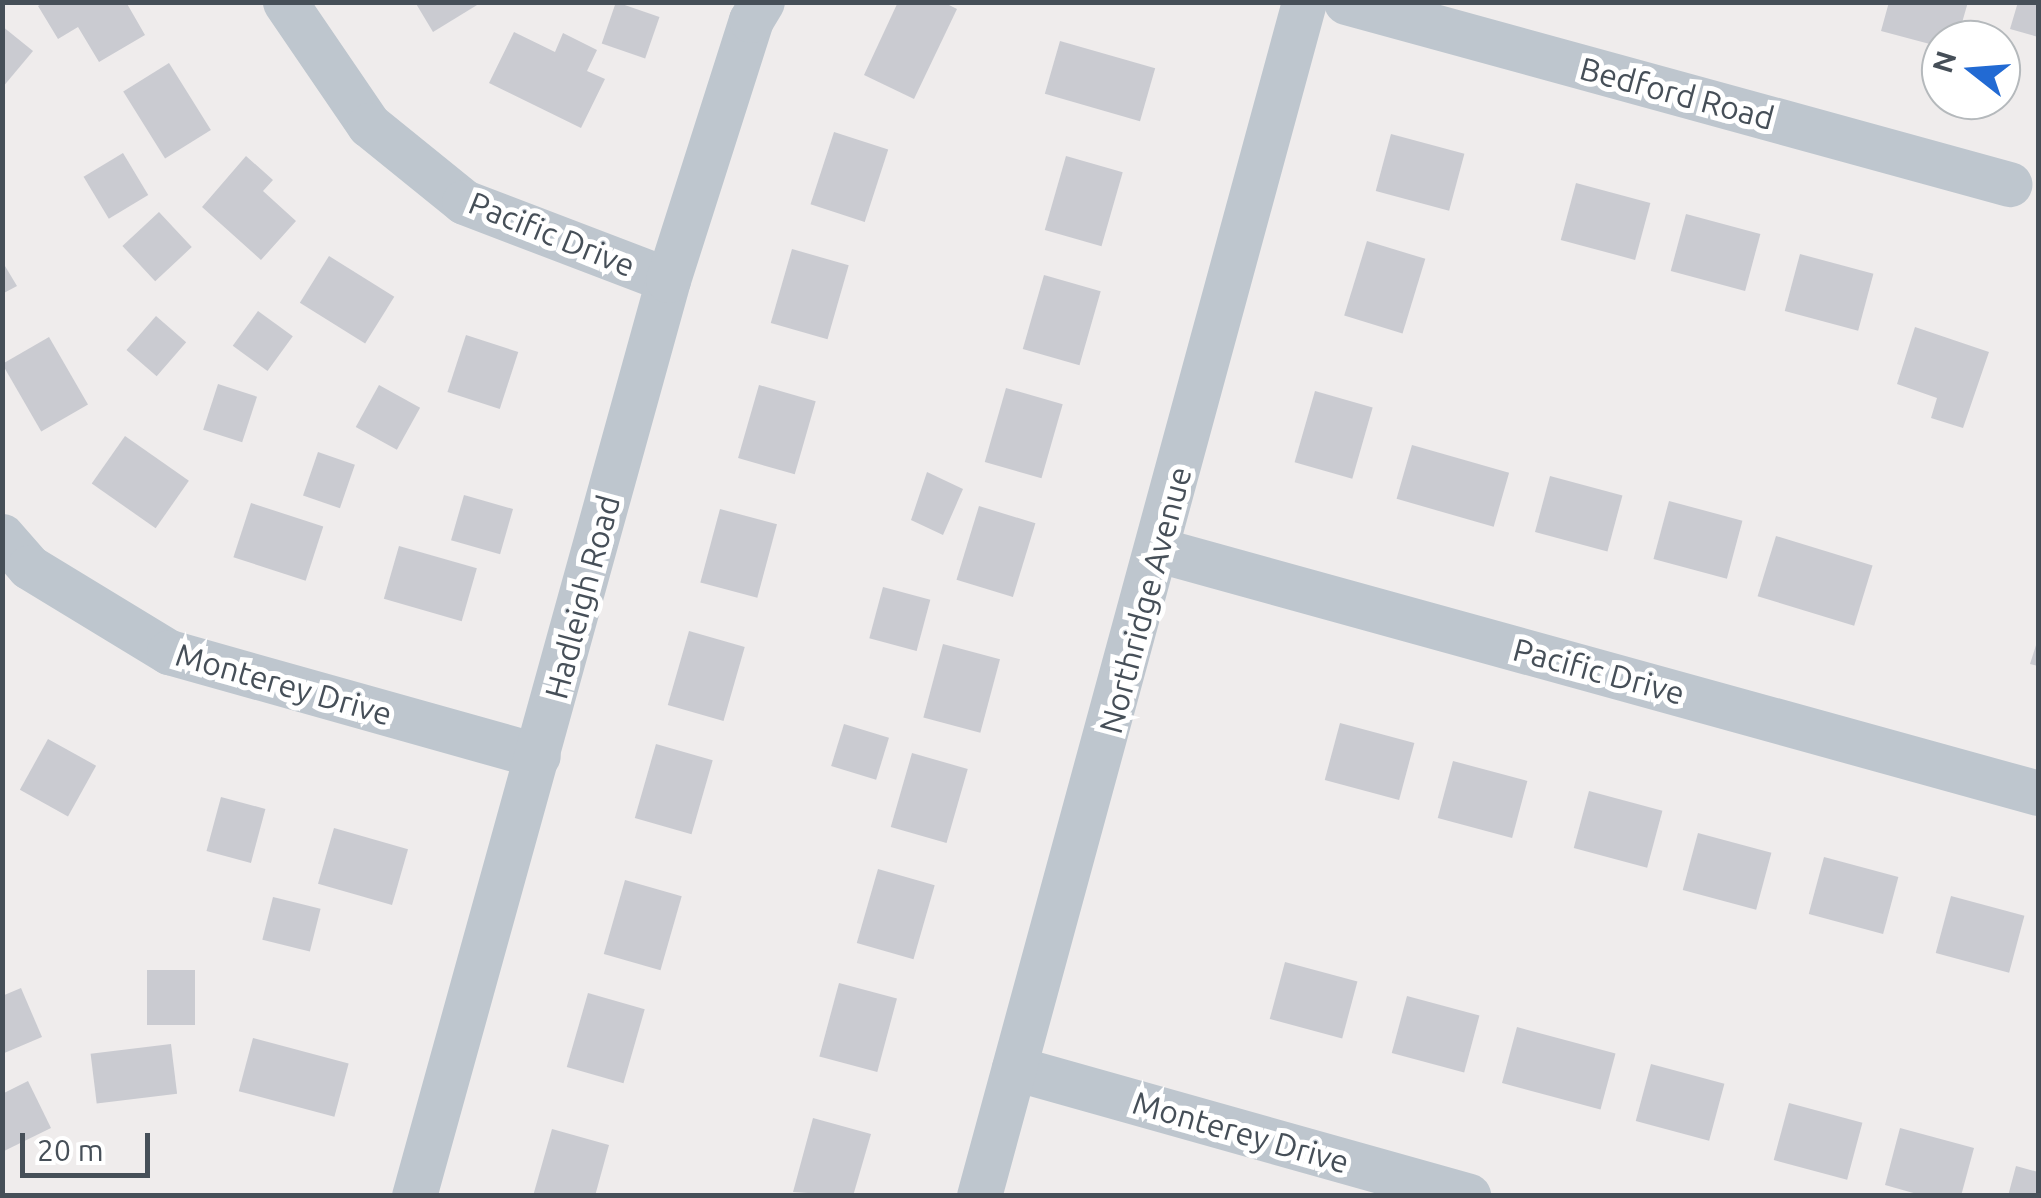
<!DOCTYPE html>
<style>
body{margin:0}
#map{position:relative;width:2041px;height:1198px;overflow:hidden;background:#efecec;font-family:Ubuntu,sans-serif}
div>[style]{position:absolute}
.building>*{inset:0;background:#cacbd1;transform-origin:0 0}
.street>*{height:45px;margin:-22.5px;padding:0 22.5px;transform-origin:22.5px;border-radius:22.5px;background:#bec6ce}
span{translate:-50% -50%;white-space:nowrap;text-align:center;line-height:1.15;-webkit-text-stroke:10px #fff;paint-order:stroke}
.street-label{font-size:32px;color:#464f58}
.frame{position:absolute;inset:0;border:5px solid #464f58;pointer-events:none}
.north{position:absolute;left:1921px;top:20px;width:100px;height:100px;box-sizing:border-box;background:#fff;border:2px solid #b5b9bc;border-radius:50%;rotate:287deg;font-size:28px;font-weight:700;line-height:40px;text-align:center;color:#464f58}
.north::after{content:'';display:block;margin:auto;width:35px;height:45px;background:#226ad3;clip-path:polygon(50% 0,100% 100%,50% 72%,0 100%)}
.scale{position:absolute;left:20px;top:1133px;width:130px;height:45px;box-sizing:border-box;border:5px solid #464f58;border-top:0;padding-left:12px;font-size:30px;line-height:35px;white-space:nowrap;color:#464f58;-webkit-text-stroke:8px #fff;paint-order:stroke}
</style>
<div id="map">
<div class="building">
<div style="clip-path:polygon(45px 2px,126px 2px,145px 35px,99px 62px,78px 27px,58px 39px,38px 6px)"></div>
<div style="clip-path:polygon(415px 2px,482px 2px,433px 32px)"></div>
<div style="left:616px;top:2px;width:46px;height:44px;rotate:19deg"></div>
<div style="clip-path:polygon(898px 2px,943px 2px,957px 9px,914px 99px,864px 75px)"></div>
<div style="clip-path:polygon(1889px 2px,1968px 2px,1957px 40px,1941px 40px,1941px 47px,1881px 31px)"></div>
<div style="clip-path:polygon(2018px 2px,2038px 2px,2038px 37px,2010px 29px)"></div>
<div style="clip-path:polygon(2px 26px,33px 51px,2px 88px)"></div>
<div style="clip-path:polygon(514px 32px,555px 52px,563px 33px,597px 50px,587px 71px,605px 79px,581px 128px,489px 83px)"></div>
<div style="left:1060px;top:41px;width:99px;height:55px;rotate:16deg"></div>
<div style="left:169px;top:63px;width:79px;height:54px;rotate:58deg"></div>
<div style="left:834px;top:132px;width:57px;height:76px;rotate:18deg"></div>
<div style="left:1391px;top:134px;width:76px;height:59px;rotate:15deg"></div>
<div style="left:123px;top:153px;width:49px;height:46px;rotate:59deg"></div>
<div style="clip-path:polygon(246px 156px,273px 180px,263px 191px,296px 221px,261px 260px,202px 207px)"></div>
<div style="left:1066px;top:156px;width:59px;height:77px;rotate:16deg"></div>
<div style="left:1576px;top:183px;width:77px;height:59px;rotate:15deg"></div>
<div style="left:159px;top:212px;width:48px;height:50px;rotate:47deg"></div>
<div style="left:1686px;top:214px;width:77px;height:59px;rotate:15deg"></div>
<div style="left:1367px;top:241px;width:61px;height:78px;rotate:17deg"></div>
<div style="left:792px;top:249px;width:59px;height:77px;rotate:16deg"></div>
<div style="left:1800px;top:254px;width:76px;height:59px;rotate:15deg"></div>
<div style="left:329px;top:256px;width:77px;height:55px;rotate:32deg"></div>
<div style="clip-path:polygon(2px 261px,17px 286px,2px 294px)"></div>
<div style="left:1044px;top:275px;width:59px;height:77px;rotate:16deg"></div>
<div style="left:258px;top:311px;width:43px;height:43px;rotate:36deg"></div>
<div style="left:156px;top:316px;width:40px;height:45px;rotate:41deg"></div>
<div style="clip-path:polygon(1915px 327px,1989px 352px,1963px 428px,1931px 418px,1937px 398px,1897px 384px)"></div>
<div style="left:466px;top:335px;width:55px;height:60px;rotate:18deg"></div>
<div style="left:49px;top:337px;width:78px;height:54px;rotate:60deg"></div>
<div style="left:218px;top:384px;width:41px;height:48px;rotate:18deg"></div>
<div style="left:379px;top:385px;width:47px;height:48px;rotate:29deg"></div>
<div style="left:759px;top:385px;width:59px;height:76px;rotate:16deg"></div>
<div style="left:1006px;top:388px;width:59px;height:77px;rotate:16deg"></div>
<div style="left:1315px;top:391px;width:60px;height:74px;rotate:16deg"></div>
<div style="left:125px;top:436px;width:78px;height:58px;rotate:35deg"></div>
<div style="left:1412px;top:445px;width:101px;height:56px;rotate:16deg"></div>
<div style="left:318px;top:452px;width:39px;height:46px;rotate:19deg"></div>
<div style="clip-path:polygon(927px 472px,963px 489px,943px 535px,911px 520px)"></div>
<div style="left:1550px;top:476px;width:75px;height:58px;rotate:15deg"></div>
<div style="left:464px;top:495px;width:51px;height:47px;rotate:16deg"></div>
<div style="left:1669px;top:501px;width:76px;height:60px;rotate:15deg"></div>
<div style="left:251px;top:503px;width:76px;height:57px;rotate:18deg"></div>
<div style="left:979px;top:506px;width:59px;height:77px;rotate:17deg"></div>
<div style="left:720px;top:509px;width:59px;height:76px;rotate:15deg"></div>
<div style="left:1776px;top:536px;width:101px;height:63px;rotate:17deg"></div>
<div style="left:399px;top:546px;width:81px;height:55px;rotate:16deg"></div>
<div style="left:883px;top:587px;width:49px;height:53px;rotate:15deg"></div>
<div style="left:689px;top:631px;width:58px;height:77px;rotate:16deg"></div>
<div style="clip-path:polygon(2038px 639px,2038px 666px,2030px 664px)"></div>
<div style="left:943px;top:644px;width:59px;height:76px;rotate:15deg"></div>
<div style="left:1340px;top:723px;width:77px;height:59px;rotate:15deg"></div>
<div style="left:844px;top:724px;width:47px;height:44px;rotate:17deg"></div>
<div style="left:48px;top:739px;width:55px;height:58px;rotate:29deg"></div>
<div style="left:656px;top:744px;width:59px;height:77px;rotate:16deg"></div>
<div style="left:912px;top:753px;width:58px;height:77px;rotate:16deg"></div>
<div style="left:1453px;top:761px;width:77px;height:59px;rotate:15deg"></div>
<div style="left:1589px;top:791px;width:76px;height:59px;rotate:15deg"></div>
<div style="left:221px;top:797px;width:46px;height:56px;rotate:15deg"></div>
<div style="left:334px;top:828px;width:77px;height:58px;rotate:16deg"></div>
<div style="left:1698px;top:833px;width:76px;height:59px;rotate:15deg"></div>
<div style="left:1824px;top:857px;width:77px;height:59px;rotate:15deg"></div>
<div style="left:878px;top:869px;width:59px;height:77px;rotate:16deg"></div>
<div style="left:625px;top:880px;width:59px;height:77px;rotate:16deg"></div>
<div style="left:1951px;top:896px;width:76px;height:59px;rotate:15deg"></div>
<div style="left:273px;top:897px;width:49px;height:44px;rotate:14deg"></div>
<div style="left:1285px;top:962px;width:75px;height:59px;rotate:15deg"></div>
<div style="left:147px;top:970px;width:48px;height:55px"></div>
<div style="left:839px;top:983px;width:60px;height:76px;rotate:15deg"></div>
<div style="clip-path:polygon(21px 988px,42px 1037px,2px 1054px,2px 996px)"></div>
<div style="left:588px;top:993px;width:59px;height:77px;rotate:16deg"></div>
<div style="left:1407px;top:996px;width:75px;height:59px;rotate:15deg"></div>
<div style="left:1517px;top:1027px;width:102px;height:58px;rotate:15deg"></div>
<div style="left:253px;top:1038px;width:99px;height:55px;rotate:15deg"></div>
<div style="left:171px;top:1044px;width:50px;height:81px;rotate:83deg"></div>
<div style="left:1651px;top:1064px;width:76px;height:59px;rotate:15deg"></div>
<div style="clip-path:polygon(28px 1081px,51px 1128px,2px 1152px,2px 1094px)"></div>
<div style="left:1789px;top:1103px;width:76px;height:59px;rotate:15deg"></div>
<div style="clip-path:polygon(813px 1118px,871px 1134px,853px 1196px,793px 1192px)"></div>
<div style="clip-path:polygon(1900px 1128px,1974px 1148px,1961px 1196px,1924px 1196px,1885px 1185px)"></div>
<div style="clip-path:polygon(552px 1129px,609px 1145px,595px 1196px,533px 1196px)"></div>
<div style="clip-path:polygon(2016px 1166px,2038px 1172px,2038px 1196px,2008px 1196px)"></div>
</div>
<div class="street">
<div style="left:285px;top:2px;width:149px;rotate:55.7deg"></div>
<div style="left:369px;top:125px;width:122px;rotate:39deg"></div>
<div style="left:464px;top:202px;width:218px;rotate:20.9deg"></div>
<div style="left:1346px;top:2px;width:688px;rotate:15.35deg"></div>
<div style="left:2px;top:536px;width:41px;rotate:48.9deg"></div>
<div style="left:29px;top:567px;width:164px;rotate:31.3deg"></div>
<div style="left:169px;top:652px;width:383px;rotate:15.7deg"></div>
<div style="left:1159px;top:550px;width:912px;rotate:15.45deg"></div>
<div style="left:1014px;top:1068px;width:472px;rotate:15.7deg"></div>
<div style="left:414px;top:1196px;width:951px;rotate:-74.5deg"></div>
<div style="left:668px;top:280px;width:273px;rotate:-72.3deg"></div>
<div style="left:751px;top:20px;width:21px;rotate:-59deg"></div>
<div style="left:979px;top:1196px;width:1237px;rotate:-74.77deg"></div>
</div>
<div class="street-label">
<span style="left:1677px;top:93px;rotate:15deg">Bedford Road</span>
<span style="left:552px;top:234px;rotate:22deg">Pacific Drive</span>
<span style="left:582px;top:597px;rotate:-75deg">Hadleigh Road</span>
<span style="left:1145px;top:600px;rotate:-75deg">Northridge Avenue</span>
<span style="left:1599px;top:671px;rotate:15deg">Pacific Drive</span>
<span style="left:284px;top:684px;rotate:16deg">Monterey Drive</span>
<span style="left:1241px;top:1132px;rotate:16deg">Monterey Drive</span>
</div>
<div class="frame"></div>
<div class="north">N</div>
<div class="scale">20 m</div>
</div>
